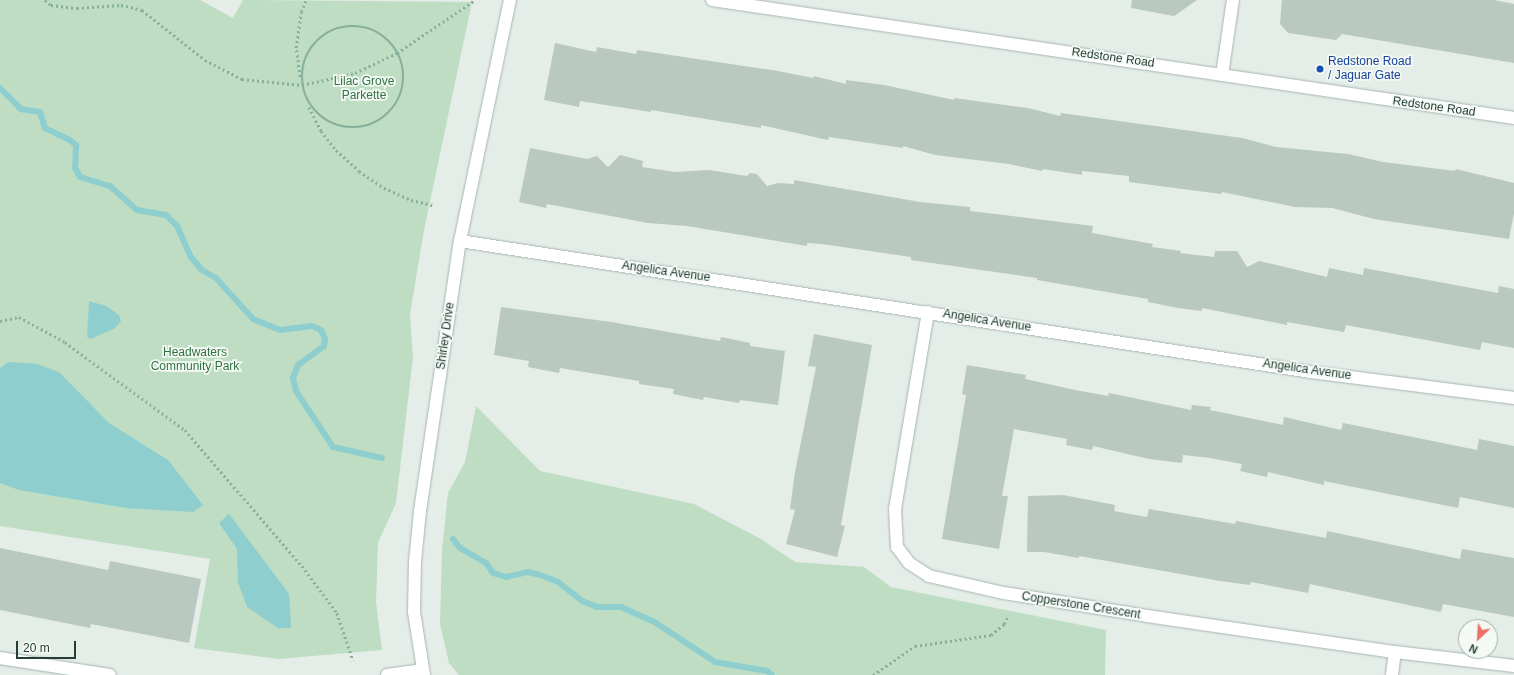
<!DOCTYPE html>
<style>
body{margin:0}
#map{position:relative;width:1514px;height:675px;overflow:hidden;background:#e4ede8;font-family:Arial,sans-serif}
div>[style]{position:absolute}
.green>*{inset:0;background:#beddc2}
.water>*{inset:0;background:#8fcecf}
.stream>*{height:6px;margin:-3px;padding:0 3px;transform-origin:3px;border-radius:3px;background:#8fcecf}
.building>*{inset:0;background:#b9c8c0}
.path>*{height:2.5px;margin-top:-1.25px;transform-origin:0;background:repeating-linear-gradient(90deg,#86af9c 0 2px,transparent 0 5px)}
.path>.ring{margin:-1.25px;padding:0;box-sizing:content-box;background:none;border:2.5px solid #86af9c;border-radius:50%}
.roads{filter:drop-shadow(0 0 1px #a7b5ae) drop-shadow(0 0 1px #a7b5ae)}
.minor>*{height:12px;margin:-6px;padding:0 6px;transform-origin:6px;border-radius:6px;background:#fff}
.dots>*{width:11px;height:11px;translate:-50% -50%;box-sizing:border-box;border:2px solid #f5f9f6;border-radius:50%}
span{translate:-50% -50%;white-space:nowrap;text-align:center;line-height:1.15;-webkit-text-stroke:3.5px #f5f9f6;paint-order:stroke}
.street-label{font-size:12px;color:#243e33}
.transit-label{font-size:12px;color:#164399}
.left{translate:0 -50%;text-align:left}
.park-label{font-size:12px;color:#307340}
.north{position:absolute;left:1458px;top:619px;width:40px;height:40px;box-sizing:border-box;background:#f5f9f6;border:1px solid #a1aea8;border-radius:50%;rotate:205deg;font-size:11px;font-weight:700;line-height:16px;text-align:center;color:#243e33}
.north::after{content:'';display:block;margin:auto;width:14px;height:18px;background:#eb7164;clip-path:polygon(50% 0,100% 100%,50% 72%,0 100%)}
.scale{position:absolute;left:16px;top:641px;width:60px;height:18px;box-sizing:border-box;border:2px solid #243e33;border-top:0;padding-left:5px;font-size:12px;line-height:14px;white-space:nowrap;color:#243e33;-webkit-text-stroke:3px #f5f9f6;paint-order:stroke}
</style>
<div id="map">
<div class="green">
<div style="clip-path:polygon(0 0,200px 0,233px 18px,243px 0,472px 2px,424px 230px,410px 314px,413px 357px,396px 503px,378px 543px,376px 602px,382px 650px,278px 659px,194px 648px,210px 559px,0 526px)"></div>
<div style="clip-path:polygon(476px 406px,540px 471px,694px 504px,761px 539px,795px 562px,864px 567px,891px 587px,1106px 630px,1105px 675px,459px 675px,449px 663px,440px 624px,442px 550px,448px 493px,465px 462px)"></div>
</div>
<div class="water">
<div style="clip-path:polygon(89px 301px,106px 306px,119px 315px,121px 321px,115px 328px,91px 339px,87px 337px)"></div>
<div style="clip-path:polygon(8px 362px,37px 364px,59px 372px,109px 423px,168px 460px,203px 505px,193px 512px,126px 508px,19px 490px,0 483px,0 368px)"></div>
<div style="clip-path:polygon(229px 514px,289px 594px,291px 628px,278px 628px,247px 607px,238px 582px,237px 549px,219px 523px)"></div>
</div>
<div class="stream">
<div style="left:0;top:88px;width:30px;rotate:45deg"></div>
<div style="left:21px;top:109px;width:19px;rotate:9deg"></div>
<div style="left:40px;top:112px;width:17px;rotate:73deg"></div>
<div style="left:45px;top:128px;width:28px;rotate:26deg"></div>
<div style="left:70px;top:140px;width:8px;rotate:40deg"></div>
<div style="left:76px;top:145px;width:23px;rotate:92deg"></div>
<div style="left:75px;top:168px;width:10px;rotate:61deg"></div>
<div style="left:80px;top:177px;width:31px;rotate:17deg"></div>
<div style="left:110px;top:186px;width:36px;rotate:42deg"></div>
<div style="left:137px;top:210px;width:29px;rotate:10deg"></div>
<div style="left:166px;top:215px;width:16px;rotate:45deg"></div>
<div style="left:177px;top:226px;width:34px;rotate:66deg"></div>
<div style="left:191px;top:257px;width:17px;rotate:50deg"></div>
<div style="left:202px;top:270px;width:16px;rotate:30deg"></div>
<div style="left:216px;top:278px;width:55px;rotate:47.9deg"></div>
<div style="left:253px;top:319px;width:29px;rotate:22deg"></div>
<div style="left:280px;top:330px;width:32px;rotate:-7deg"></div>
<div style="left:312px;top:326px;width:10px;rotate:24deg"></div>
<div style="left:321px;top:330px;width:10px;rotate:66deg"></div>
<div style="left:325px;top:339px;width:7px;rotate:98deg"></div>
<div style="left:324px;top:346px;width:32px;rotate:144deg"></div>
<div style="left:298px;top:365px;width:14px;rotate:111deg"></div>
<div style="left:293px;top:378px;width:13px;rotate:77deg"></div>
<div style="left:296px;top:391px;width:67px;rotate:56.5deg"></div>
<div style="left:333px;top:447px;width:50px;rotate:12.7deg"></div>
<div style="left:453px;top:539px;width:11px;rotate:52deg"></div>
<div style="left:460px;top:548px;width:30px;rotate:30deg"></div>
<div style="left:486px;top:563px;width:12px;rotate:55deg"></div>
<div style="left:493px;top:573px;width:14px;rotate:17deg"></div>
<div style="left:506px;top:577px;width:23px;rotate:-13deg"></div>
<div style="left:528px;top:572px;width:12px;rotate:14deg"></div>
<div style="left:540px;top:575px;width:19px;rotate:21deg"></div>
<div style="left:558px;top:582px;width:31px;rotate:38deg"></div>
<div style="left:582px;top:601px;width:17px;rotate:21deg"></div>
<div style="left:598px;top:607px;width:23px"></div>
<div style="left:621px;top:607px;width:35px;rotate:24deg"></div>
<div style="left:653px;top:621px;width:74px;rotate:33.5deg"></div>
<div style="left:715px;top:662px;width:53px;rotate:9.8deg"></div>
<div style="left:767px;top:671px;width:6px;rotate:39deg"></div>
</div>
<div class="building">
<div style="clip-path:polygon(1132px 0,1197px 0,1174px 16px,1131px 8px)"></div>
<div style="clip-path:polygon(1282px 0,1494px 0,1514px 4px,1514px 63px,1342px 34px,1336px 40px,1288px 33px,1280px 24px)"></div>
<div style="clip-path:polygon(555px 43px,596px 52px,597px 47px,636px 54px,637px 50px,778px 71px,813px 78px,814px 76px,846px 84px,846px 80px,884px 85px,954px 100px,954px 98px,1028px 108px,1060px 116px,1061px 113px,1242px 138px,1276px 147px,1348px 154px,1383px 162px,1455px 171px,1456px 169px,1514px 183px,1514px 213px,1509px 239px,1374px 219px,1332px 208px,1295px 207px,1222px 192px,1221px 194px,1129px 182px,1129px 176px,1082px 171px,1082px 175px,1043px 169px,1042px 171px,1009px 164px,935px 155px,903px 146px,903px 148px,829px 137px,828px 140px,761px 125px,761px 128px,651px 110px,651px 112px,580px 101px,579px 107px,544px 100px)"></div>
<div style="clip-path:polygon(530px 148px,587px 159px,597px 156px,608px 167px,620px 155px,643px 161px,642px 167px,675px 172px,709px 170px,747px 176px,750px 173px,757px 174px,767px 186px,778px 183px,794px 184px,794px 180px,920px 202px,970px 207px,970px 211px,1093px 226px,1092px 233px,1153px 244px,1152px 247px,1181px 251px,1180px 253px,1214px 257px,1215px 251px,1237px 251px,1247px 267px,1259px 261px,1327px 277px,1329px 268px,1363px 275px,1364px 268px,1498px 293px,1499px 286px,1514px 289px,1514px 348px,1482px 342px,1480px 350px,1346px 325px,1344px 332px,1287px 322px,1287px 325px,1202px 308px,1202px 311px,1178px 308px,1148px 302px,1148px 299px,1037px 280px,1037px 278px,911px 260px,911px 257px,822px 244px,807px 243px,807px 246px,687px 226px,648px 223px,547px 204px,546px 208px,519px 202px)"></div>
<div style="clip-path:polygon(501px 307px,611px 322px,720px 341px,721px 337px,750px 343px,750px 346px,785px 351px,778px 405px,740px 400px,739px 403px,704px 397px,703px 400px,673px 394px,674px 389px,639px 384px,639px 381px,560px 368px,559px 373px,528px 367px,529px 361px,494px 355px)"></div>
<div style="clip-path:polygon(814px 334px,872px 345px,841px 525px,845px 526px,837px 557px,786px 544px,795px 510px,790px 509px,795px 472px,816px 367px,808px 366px)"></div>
<div style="clip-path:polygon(967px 365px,1026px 375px,1025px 379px,1075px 390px,1108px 396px,1109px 393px,1191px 410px,1192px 405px,1211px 407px,1210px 410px,1283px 425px,1284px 417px,1341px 430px,1343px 423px,1477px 450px,1479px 439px,1514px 446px,1514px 508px,1460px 497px,1458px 508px,1324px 481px,1324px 485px,1268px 472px,1267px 477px,1240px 471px,1242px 464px,1210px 458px,1183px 455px,1182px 463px,1149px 459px,1093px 446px,1092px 450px,1066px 445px,1067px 439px,1014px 429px,1002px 496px,1008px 496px,999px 549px,942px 539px,966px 395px,962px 394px)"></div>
<div style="clip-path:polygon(1063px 495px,1115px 505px,1114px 511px,1147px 517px,1149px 509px,1235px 524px,1236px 521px,1326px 538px,1327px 531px,1460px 559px,1462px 549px,1514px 558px,1514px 617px,1443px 604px,1441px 612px,1310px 584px,1308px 593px,1251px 582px,1250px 585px,1220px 581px,1079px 556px,1079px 558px,1044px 552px,1027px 552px,1028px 496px)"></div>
<div style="clip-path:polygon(0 548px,108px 570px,110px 561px,201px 579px,189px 643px,91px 624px,90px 628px,0 610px)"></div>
</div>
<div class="path">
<div style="left:45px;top:0;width:8px;rotate:40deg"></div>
<div style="left:51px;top:5px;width:26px;rotate:7deg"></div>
<div style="left:77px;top:8px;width:44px;rotate:-3.9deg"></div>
<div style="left:121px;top:5px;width:22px;rotate:13deg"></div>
<div style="left:142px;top:10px;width:80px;rotate:38.4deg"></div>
<div style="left:205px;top:60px;width:42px;rotate:27.2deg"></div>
<div style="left:242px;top:79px;width:60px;rotate:5.7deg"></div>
<div style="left:302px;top:85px;width:54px;rotate:-12.8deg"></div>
<div style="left:355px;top:73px;width:47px;rotate:-25.5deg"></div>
<div style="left:397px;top:53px;width:94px;rotate:-34.2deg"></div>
<div class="ring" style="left:302px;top:26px;width:99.5px;height:99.5px"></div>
<div style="left:300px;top:77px;width:29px;rotate:-98deg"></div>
<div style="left:296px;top:48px;width:36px;rotate:-82deg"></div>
<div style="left:301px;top:12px;width:13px;rotate:-67deg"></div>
<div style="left:309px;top:107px;width:27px;rotate:63deg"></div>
<div style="left:321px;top:131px;width:24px;rotate:52deg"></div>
<div style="left:336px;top:150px;width:31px;rotate:42deg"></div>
<div style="left:359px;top:171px;width:30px;rotate:34deg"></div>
<div style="left:384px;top:188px;width:30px;rotate:24deg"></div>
<div style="left:411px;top:200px;width:22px;rotate:13deg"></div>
<div style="left:0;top:321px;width:19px;rotate:-12deg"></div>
<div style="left:19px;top:317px;width:52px;rotate:28.5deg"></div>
<div style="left:65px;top:342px;width:149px;rotate:36.3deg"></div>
<div style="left:185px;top:430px;width:179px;rotate:49.3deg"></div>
<div style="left:302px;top:566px;width:59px;rotate:53.3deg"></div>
<div style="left:337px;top:613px;width:50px;rotate:71.2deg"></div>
<div style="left:873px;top:675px;width:51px;rotate:-34.6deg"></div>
<div style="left:915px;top:646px;width:77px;rotate:-8.2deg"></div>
<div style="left:991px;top:635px;width:17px;rotate:-40deg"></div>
<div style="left:1004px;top:624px;width:7px;rotate:-63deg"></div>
</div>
<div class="roads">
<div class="minor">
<div style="left:712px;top:0;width:811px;rotate:8.37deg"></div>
<div style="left:1222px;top:75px;width:76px;rotate:-81.7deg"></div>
<div style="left:460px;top:241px;width:861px;rotate:8.75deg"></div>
<div style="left:1311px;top:372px;width:205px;rotate:7.3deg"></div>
<div style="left:928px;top:312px;width:200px;rotate:99.5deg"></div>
<div style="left:895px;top:509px;width:38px;rotate:87deg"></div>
<div style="left:897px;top:547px;width:20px;rotate:53deg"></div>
<div style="left:909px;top:563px;width:24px;rotate:33deg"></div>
<div style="left:929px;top:576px;width:77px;rotate:12.8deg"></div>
<div style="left:1004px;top:593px;width:145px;rotate:9.1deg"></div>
<div style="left:1147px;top:616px;width:251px;rotate:8.3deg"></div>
<div style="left:1395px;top:652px;width:120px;rotate:6.7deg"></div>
<div style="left:0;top:658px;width:111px;rotate:8.8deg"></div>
<div style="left:387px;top:675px;width:35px;rotate:-8deg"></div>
<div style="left:424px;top:675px;width:64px;rotate:-99deg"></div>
<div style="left:414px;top:612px;width:50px;rotate:-88.9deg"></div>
<div style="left:415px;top:562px;width:51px;rotate:-84.4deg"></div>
<div style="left:420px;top:511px;width:273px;rotate:-81.6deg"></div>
<div style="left:460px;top:241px;width:246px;rotate:-78.3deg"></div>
<div style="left:1392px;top:675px;width:23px;rotate:-83deg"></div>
</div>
</div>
<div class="dots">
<div style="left:1320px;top:69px;background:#1a4fb4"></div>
</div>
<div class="street-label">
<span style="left:1113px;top:58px;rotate:8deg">Redstone Road</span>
<span style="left:1434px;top:107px;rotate:8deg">Redstone Road</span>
<span style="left:666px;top:272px;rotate:8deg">Angelica Avenue</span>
<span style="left:987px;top:321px;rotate:9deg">Angelica Avenue</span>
<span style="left:446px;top:336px;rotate:-82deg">Shirley Drive</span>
<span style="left:1307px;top:370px;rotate:8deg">Angelica Avenue</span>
<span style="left:1081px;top:606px;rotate:9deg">Copperstone Crescent</span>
</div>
<div class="transit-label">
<span class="left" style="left:1328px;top:69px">Redstone Road<br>/ Jaguar Gate</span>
</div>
<div class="park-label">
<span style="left:364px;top:89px">Lilac Grove<br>Parkette</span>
<span style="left:195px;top:360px">Headwaters<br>Community Park</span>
</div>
<div class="north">N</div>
<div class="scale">20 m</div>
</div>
